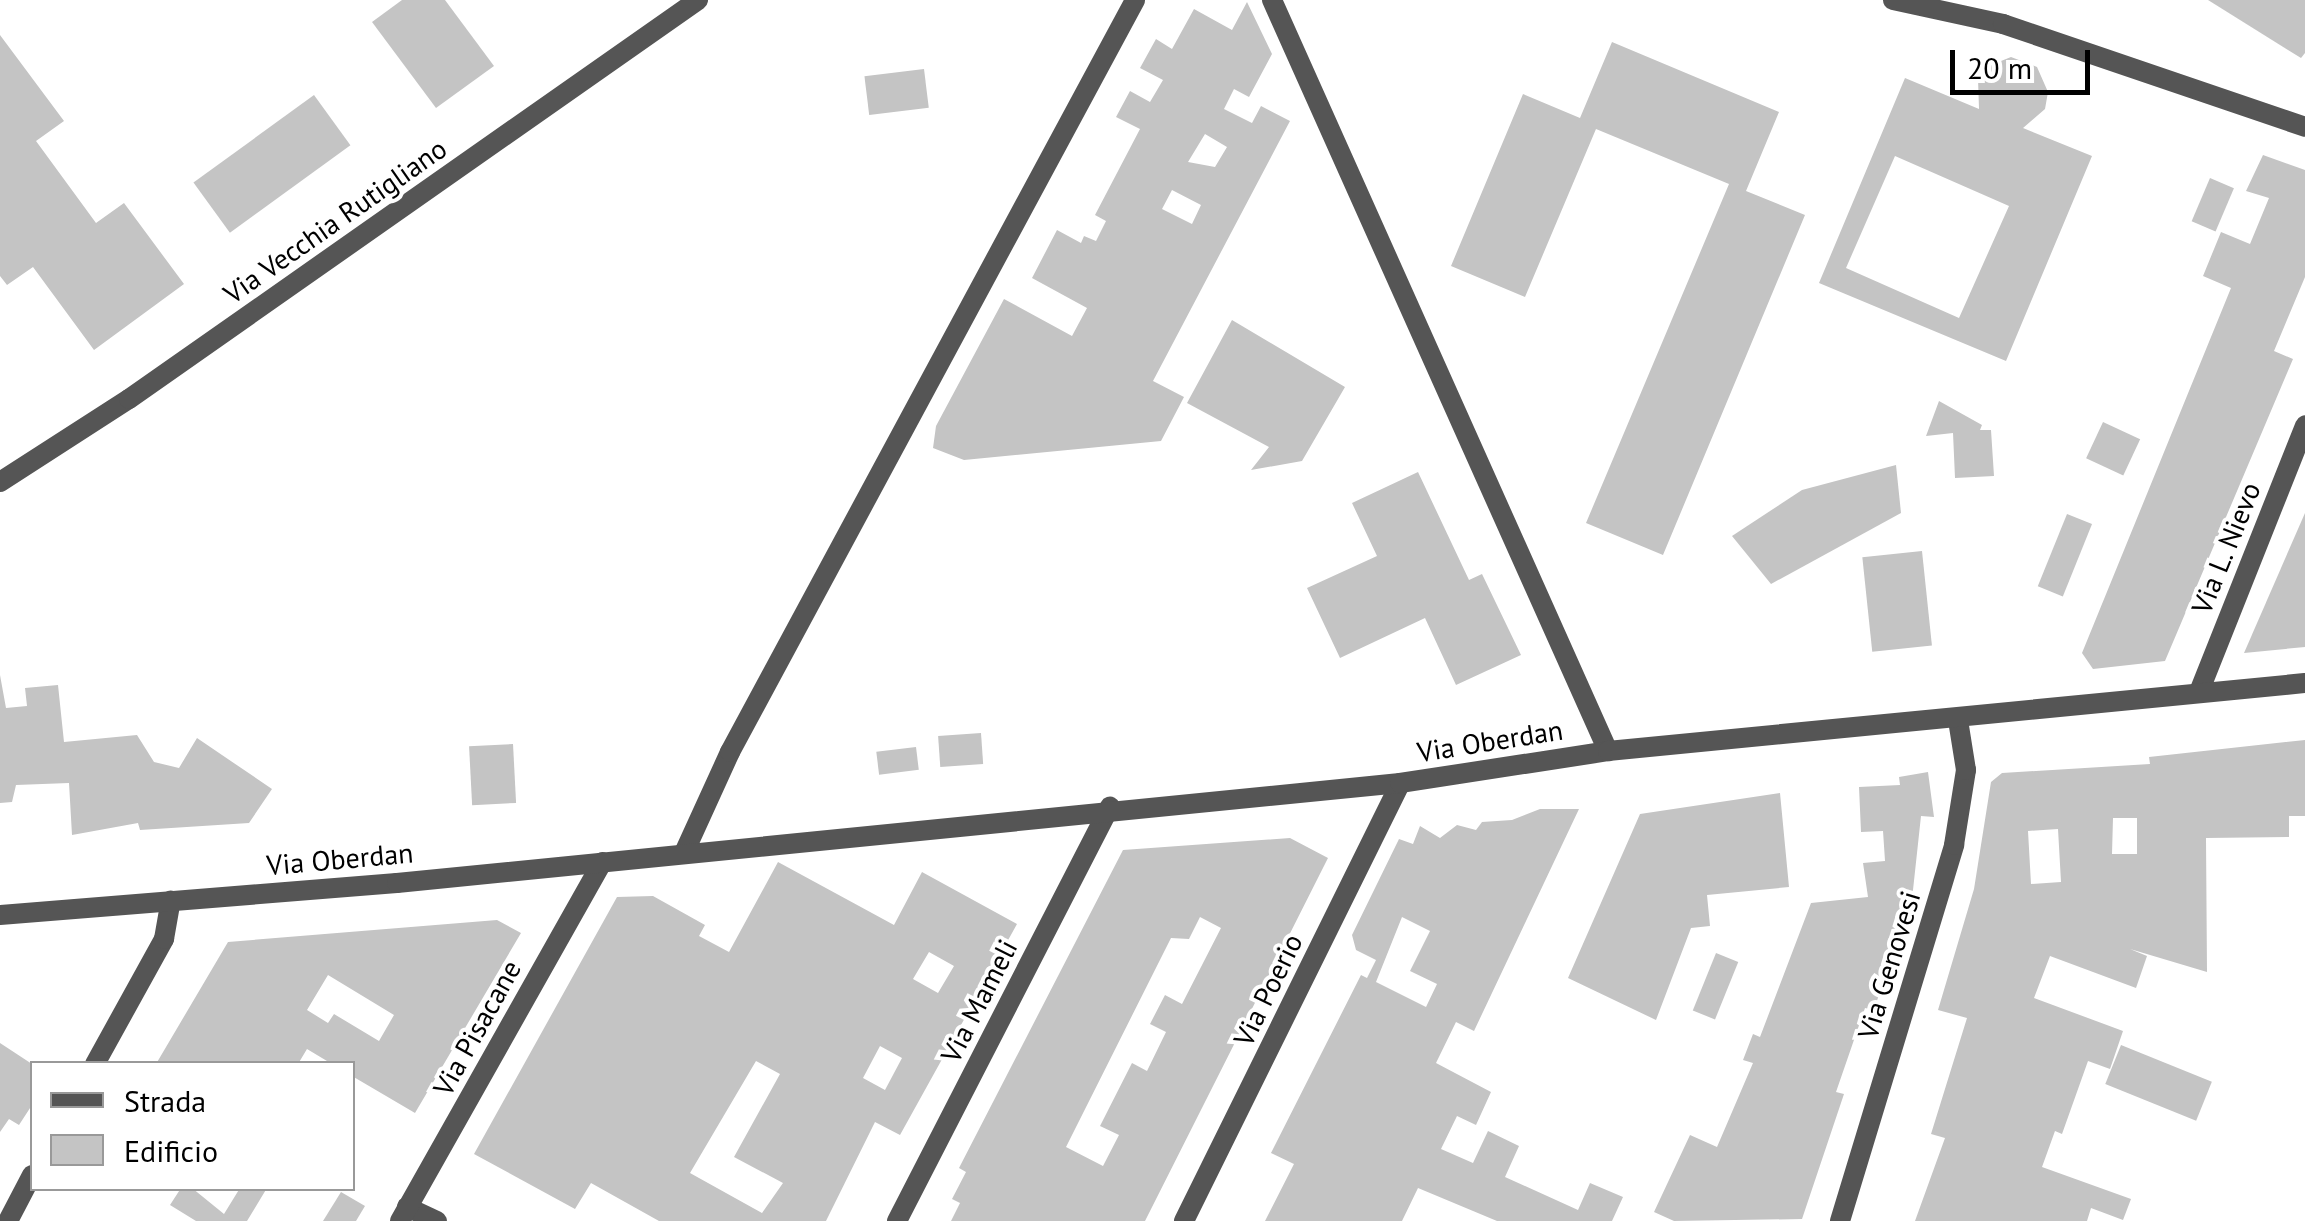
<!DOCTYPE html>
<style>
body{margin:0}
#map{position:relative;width:2305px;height:1221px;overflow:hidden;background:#fff;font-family:"PT Sans",sans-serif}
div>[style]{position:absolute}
.building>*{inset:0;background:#c4c4c4;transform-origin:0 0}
.minor>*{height:20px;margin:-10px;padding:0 10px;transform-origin:10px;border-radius:10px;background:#555}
.tertiary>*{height:20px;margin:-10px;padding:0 10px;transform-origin:10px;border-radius:10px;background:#555}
span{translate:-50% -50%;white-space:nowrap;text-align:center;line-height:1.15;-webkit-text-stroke:8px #fff;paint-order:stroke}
.street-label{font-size:28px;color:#000}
.legend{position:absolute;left:30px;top:1061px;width:325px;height:130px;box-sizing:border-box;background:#fff;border:2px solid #999;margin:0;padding:12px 18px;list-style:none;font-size:30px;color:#000}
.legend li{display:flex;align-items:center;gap:20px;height:50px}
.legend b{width:50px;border:2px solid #999}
.scale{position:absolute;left:1950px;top:50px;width:140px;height:45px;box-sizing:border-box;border:5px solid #000;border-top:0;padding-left:12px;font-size:30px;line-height:35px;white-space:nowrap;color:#000;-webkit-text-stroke:8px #fff;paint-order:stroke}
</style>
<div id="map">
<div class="building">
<div style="clip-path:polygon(402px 0,445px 0,494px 66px,436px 108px,372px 22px)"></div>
<div style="clip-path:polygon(2208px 0,2305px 0,2305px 53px,2301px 58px)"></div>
<div style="clip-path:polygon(evenodd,1247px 2px,1272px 54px,1249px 97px,1234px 89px,1224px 109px,1252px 123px,1261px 106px,1290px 121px,1153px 381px,1184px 397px,1161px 441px,964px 460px,933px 448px,936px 426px,1004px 299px,1072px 336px,1087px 308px,1032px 278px,1057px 230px,1081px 243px,1084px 236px,1096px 241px,1106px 221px,1095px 215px,1140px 129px,1116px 117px,1130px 91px,1150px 102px,1163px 80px,1140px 68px,1156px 39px,1172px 49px,1194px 9px,1232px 30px,1247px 2px,1205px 134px,1227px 147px,1215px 167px,1188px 162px,1205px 134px,1247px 2px,1172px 190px,1201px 205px,1192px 224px,1162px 209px,1172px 190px)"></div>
<div style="clip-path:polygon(0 35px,64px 121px,36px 141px,96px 223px,124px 203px,184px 284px,94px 350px,33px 267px,7px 285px,0 276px)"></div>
<div style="clip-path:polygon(1612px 42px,1779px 112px,1746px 191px,1805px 215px,1663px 555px,1586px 523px,1729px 184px,1596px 129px,1525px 297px,1451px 266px,1523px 94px,1580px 118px)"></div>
<div style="clip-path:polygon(evenodd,2011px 57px,2037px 67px,2048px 92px,2045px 109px,2023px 128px,2092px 156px,2006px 361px,1819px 283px,1905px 78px,1979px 109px,1978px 79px,1986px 67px,2011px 57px,1895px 156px,2009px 206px,1959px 318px,1846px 268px,1895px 156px)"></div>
<div style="left:924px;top:69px;width:39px;height:60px;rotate:83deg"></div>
<div style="left:314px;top:95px;width:62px;height:149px;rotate:54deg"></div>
<div style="clip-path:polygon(2263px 155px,2305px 170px,2305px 277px,2274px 351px,2293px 359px,2165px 661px,2093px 669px,2082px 653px,2231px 288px,2203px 276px,2221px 232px,2250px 244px,2269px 198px,2246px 191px)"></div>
<div style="left:2210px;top:178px;width:26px;height:47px;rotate:23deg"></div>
<div style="clip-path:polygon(1232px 320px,1345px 387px,1302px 461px,1251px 470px,1269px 447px,1187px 403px)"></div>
<div style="clip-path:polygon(1939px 401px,1982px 425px,1980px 430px,1991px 430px,1994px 476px,1955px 478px,1953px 433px,1926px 436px)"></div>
<div style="left:2103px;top:422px;width:41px;height:40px;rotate:25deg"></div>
<div style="clip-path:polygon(1896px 465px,1901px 513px,1771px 584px,1732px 536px,1802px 490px)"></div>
<div style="clip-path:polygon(1418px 472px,1469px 580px,1482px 574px,1521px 655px,1456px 685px,1425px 618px,1340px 658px,1307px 588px,1377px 556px,1352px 503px)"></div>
<div style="clip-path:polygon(2305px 513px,2305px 647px,2244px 653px)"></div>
<div style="left:2067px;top:514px;width:27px;height:78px;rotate:22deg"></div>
<div style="left:1922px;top:551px;width:95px;height:60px;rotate:84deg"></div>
<div style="clip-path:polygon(0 675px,6px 708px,27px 706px,25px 688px,58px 685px,64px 742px,137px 735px,154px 762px,179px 768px,197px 738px,272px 789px,249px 823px,140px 830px,138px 823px,72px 835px,69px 783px,16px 785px,12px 802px,0 803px)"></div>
<div style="left:981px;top:733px;width:31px;height:43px;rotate:86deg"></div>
<div style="clip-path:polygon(evenodd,2305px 740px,2305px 816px,2289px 816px,2289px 837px,2206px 838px,2207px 972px,2130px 949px,2147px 956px,2136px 988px,2050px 956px,2034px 998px,2123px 1031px,2110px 1069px,2088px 1061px,2062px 1134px,2055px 1131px,2042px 1167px,2131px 1199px,2123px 1220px,2091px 1208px,2087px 1221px,1915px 1221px,1945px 1138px,1931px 1134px,1967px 1018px,1938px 1010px,1974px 889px,1991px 782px,2002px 773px,2150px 764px,2149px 757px,2305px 740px,2113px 818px,2137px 818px,2137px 854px,2112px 854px,2113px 818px,2305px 740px,2058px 829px,2061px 882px,2031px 884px,2028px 831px,2058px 829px)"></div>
<div style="left:513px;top:744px;width:59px;height:44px;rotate:87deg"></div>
<div style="left:916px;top:747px;width:23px;height:40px;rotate:83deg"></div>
<div style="clip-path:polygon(1928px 772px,1934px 817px,1921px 816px,1913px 890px,1874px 1010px,1865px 1008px,1836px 1092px,1844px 1094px,1802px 1219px,1674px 1221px,1654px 1212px,1690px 1135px,1717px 1147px,1753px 1063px,1743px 1060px,1753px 1034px,1760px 1037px,1811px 903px,1868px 897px,1863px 863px,1885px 861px,1883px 831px,1861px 832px,1859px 787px,1900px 785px,1899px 777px)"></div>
<div style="clip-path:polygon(1780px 793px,1789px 887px,1707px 895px,1710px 926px,1691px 928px,1656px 1020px,1568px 978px,1640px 814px)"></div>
<div style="clip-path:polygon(evenodd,1540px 809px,1579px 809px,1474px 1031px,1456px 1022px,1436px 1063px,1491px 1092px,1476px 1125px,1457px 1116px,1441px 1149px,1473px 1163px,1488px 1131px,1519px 1146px,1505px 1177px,1578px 1210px,1590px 1183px,1623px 1197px,1612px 1221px,1497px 1221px,1418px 1188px,1402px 1221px,1265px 1221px,1294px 1164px,1271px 1153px,1361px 975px,1367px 978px,1376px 960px,1356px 950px,1352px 935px,1399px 839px,1413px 844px,1420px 826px,1440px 838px,1457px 825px,1476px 830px,1482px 822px,1512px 820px,1540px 809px,1402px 917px,1430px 931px,1410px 971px,1437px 984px,1426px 1007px,1376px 982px,1402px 917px)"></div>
<div style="clip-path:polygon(evenodd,1290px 838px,1328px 858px,1145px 1221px,951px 1221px,960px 1203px,952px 1199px,966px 1172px,959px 1168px,1123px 850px,1290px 838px,1200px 917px,1221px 928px,1182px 1004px,1165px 995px,1150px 1024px,1166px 1032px,1147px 1071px,1132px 1063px,1100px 1126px,1119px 1135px,1103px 1166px,1066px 1147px,1171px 938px,1189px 939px,1200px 917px)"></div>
<div style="clip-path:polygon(evenodd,778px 862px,894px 925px,922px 872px,1017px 924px,900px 1135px,875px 1122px,826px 1221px,659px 1221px,591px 1183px,575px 1209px,474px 1154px,617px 897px,653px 896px,705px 925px,699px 936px,729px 952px,778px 862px,929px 952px,954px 966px,938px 993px,913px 979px,929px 952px,778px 862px,880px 1046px,902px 1058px,885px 1090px,863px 1078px,880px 1046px,778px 862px,756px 1061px,780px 1074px,734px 1157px,783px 1183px,762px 1213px,690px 1173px,756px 1061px)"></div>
<div style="clip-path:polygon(evenodd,497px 920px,521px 933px,415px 1113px,352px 1076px,352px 1064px,332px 1064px,307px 1049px,298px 1064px,156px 1064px,228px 942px,497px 920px,328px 975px,394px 1015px,379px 1041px,334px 1014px,328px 1023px,307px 1010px,328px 975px)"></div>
<div style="left:1716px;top:953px;width:24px;height:62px;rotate:22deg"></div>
<div style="clip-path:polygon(0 1043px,32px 1064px,32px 1105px,19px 1125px,9px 1119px,0 1132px)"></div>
<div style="left:2121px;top:1045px;width:98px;height:42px;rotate:22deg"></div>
<div style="clip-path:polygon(181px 1188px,192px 1188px,224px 1214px,240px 1188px,267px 1188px,247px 1221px,196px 1221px,170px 1205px)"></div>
<div style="clip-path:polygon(341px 1192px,365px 1206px,356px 1221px,323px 1221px)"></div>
</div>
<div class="minor">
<div style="left:1272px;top:0;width:823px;rotate:65.9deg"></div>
<div style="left:1893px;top:0;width:113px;rotate:12.3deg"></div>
<div style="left:2003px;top:24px;width:319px;rotate:18.8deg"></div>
<div style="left:0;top:482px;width:153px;rotate:-32.8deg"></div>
<div style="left:129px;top:399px;width:695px;rotate:-35.04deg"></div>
<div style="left:2199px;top:692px;width:287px;rotate:-68.3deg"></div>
<div style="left:684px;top:853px;width:111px;rotate:-65.5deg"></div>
<div style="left:730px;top:752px;width:854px;rotate:-61.69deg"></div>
<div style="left:95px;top:1064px;width:143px;rotate:-61.1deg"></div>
<div style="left:164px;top:939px;width:39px;rotate:-80deg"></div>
<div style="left:407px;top:1207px;width:33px;rotate:25deg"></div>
<div style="left:8px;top:1221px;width:52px;rotate:-62.4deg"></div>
<div style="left:400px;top:1221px;width:412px;rotate:-60.6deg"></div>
<div style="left:897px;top:1221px;width:466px;rotate:-62.8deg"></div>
<div style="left:1184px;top:1221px;width:488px;rotate:-63.7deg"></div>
<div style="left:1840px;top:1221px;width:393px;rotate:-73.1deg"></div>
<div style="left:1954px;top:845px;width:76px;rotate:-80.9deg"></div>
<div style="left:1966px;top:770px;width:51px;rotate:-99.1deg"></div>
</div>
<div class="tertiary">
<div style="left:0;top:915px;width:398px;rotate:-4.6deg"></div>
<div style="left:397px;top:883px;width:1008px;rotate:-5.69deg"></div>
<div style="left:1400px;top:783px;width:210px;rotate:-8.7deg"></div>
<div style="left:1608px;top:751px;width:700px;rotate:-5.57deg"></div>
</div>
<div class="street-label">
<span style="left:335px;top:221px;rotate:-35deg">Via Vecchia Rutigliano</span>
<span style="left:2226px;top:548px;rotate:-68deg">Via L. Nievo</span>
<span style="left:1490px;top:741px;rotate:-9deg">Via Oberdan</span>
<span style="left:340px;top:859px;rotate:-5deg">Via Oberdan</span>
<span style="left:1889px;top:965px;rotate:-73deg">Via Genovesi</span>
<span style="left:1268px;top:990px;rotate:-64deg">Via Poerio</span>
<span style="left:979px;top:1001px;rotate:-63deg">Via Mameli</span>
<span style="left:477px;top:1028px;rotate:-61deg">Via Pisacane</span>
</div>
<ul class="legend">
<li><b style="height:12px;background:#555"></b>Strada</li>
<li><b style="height:28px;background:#c4c4c4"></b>Edificio</li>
</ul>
<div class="scale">20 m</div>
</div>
